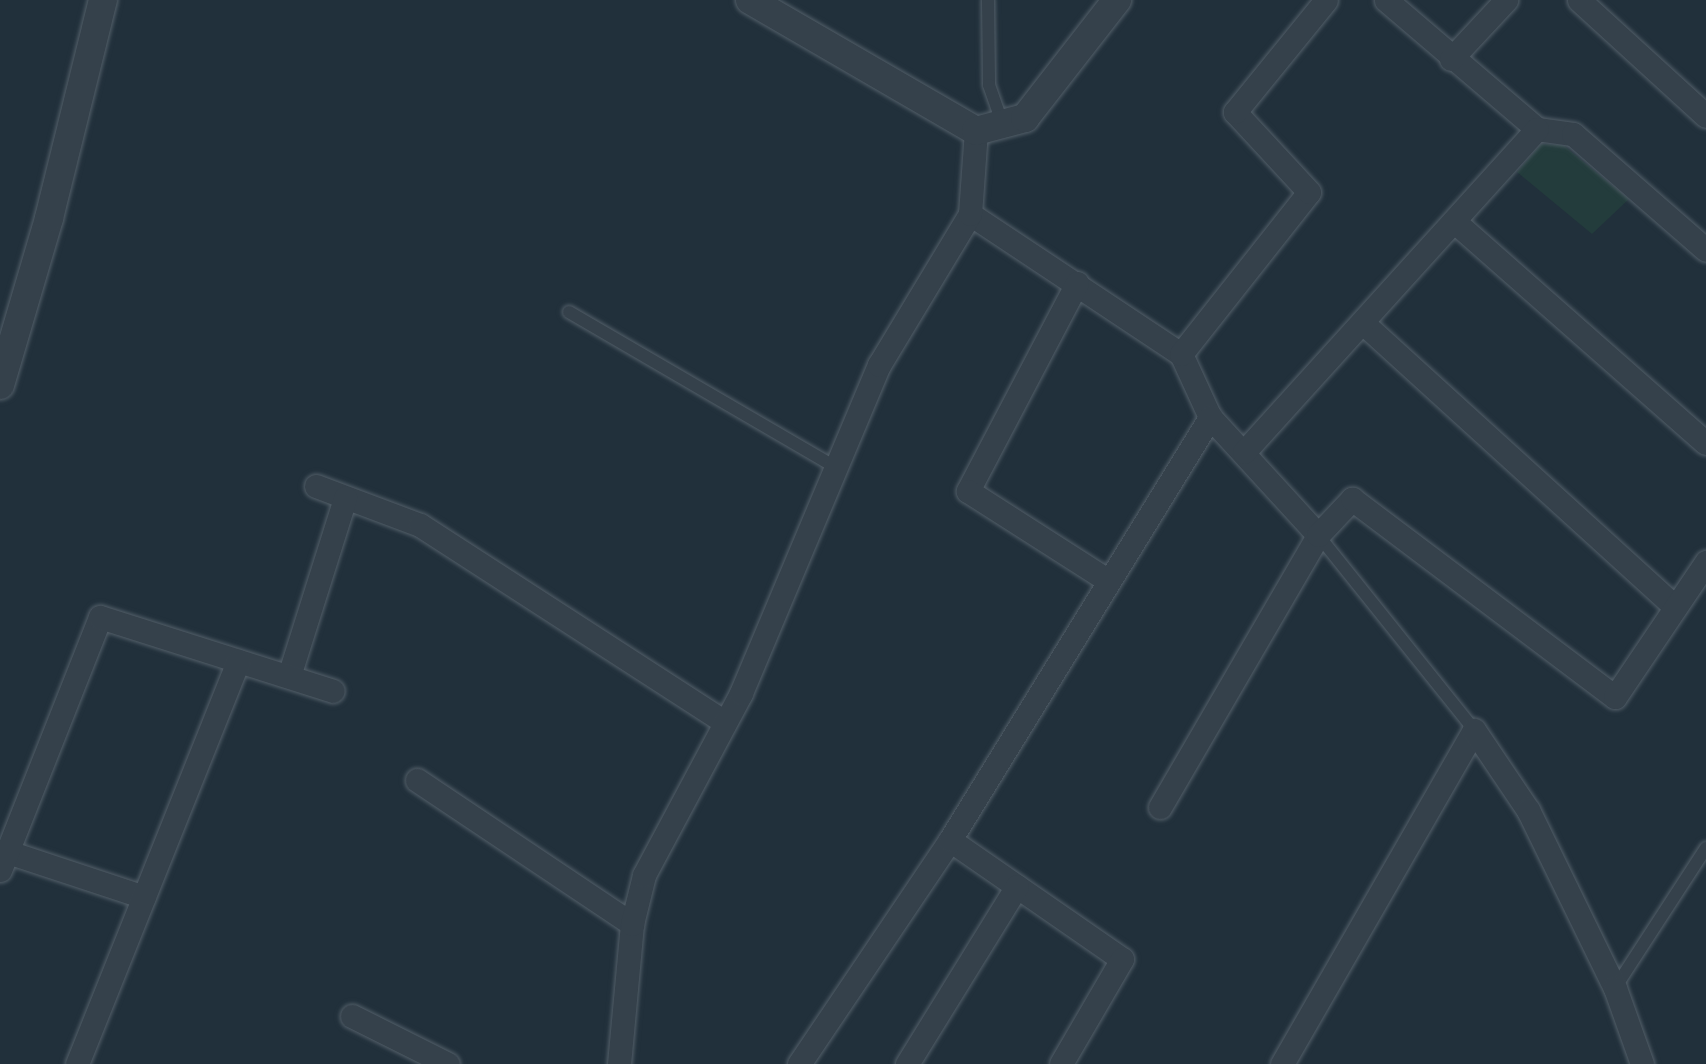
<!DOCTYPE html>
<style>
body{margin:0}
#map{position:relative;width:1706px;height:1064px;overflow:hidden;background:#21303b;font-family:Quicksand,sans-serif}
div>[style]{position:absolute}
.green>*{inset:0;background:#233c3c}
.roads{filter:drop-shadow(0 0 2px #535f69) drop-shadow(0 0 2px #535f69)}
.service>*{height:12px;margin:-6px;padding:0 6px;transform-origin:6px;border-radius:6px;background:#35414b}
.minor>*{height:23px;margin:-11.5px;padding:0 11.5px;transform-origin:11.5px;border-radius:11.5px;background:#35414b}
.tertiary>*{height:28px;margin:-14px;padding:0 14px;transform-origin:14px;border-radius:14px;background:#35414b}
span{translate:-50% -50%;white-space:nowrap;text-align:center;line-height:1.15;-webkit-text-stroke:7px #1a2630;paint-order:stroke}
</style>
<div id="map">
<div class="green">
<div style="clip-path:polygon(1541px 144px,1563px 145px,1629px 199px,1592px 234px,1517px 172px)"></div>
</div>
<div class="roads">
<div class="service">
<div style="left:988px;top:0;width:85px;rotate:89.3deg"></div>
<div style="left:989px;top:85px;width:42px;rotate:70.7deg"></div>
<div style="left:569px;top:312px;width:306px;rotate:30.2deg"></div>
<div style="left:1318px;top:535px;width:250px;rotate:51.3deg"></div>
<div style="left:1615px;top:988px;width:167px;rotate:-57deg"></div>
</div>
<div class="minor">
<div style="left:1386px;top:0;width:199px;rotate:40.5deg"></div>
<div style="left:1537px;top:129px;width:36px;rotate:8deg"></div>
<div style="left:1573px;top:134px;width:176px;rotate:41.1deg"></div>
<div style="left:1579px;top:0;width:172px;rotate:42.4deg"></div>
<div style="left:1451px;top:59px;width:81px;rotate:-47deg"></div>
<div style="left:970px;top:214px;width:253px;rotate:33.6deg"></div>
<div style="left:1181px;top:354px;width:69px;rotate:65.3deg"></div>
<div style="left:1210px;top:417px;width:160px;rotate:47.5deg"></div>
<div style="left:1455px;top:222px;width:334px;rotate:41.4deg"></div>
<div style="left:1077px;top:283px;width:235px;rotate:117.7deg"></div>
<div style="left:968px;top:491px;width:165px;rotate:32.6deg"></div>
<div style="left:1363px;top:323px;width:422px;rotate:42.3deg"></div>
<div style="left:1181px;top:354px;width:206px;rotate:-51.7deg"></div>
<div style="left:1309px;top:192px;width:109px;rotate:-132.8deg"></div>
<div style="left:1235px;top:112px;width:144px;rotate:-50.9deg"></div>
<div style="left:1244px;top:452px;width:436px;rotate:-47.8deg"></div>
<div style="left:316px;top:486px;width:111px;rotate:20.6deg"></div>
<div style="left:420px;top:525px;width:363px;rotate:32.9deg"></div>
<div style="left:289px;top:676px;width:187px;rotate:-72.5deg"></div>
<div style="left:417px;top:780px;width:259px;rotate:33.8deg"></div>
<div style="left:1160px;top:807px;width:315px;rotate:-59.8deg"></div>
<div style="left:1318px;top:535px;width:50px;rotate:-46.6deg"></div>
<div style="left:1352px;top:499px;width:329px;rotate:37deg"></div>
<div style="left:1615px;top:697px;width:163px;rotate:-56deg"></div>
<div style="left:950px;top:840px;width:209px;rotate:34.7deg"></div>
<div style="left:1122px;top:959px;width:121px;rotate:120.2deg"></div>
<div style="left:8px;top:852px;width:143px;rotate:18.3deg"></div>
<div style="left:0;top:870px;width:272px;rotate:-68.4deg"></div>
<div style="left:100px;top:617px;width:244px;rotate:17.6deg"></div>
<div style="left:352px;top:1016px;width:107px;rotate:26.6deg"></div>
<div style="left:77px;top:1064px;width:434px;rotate:-68.2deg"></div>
<div style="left:619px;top:1064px;width:141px;rotate:-84.7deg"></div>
<div style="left:632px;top:924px;width:50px;rotate:-76.2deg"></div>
<div style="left:644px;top:875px;width:206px;rotate:-61.9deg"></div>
<div style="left:741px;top:693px;width:356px;rotate:-67.2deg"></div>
<div style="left:879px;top:365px;width:176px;rotate:-58.9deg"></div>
<div style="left:970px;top:214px;width:83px;rotate:-85.9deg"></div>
<div style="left:799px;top:1064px;width:270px;rotate:-56deg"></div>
<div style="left:950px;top:840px;width:497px;rotate:-58.4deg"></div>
<div style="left:907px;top:1064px;width:209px;rotate:-58.3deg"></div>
<div style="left:1282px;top:1064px;width:385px;rotate:-60.1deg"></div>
<div style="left:1474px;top:730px;width:97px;rotate:56deg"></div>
<div style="left:1528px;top:810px;width:198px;rotate:64deg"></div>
<div style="left:1615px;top:988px;width:81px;rotate:70.4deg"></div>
</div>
<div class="tertiary">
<div style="left:750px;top:0;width:261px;rotate:30.1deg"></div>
<div style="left:976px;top:131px;width:51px;rotate:-14.9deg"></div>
<div style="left:1025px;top:118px;width:150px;rotate:-52.1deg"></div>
<div style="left:0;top:385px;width:174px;rotate:-73.6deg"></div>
<div style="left:49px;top:218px;width:225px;rotate:-76.1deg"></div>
</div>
</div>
</div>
